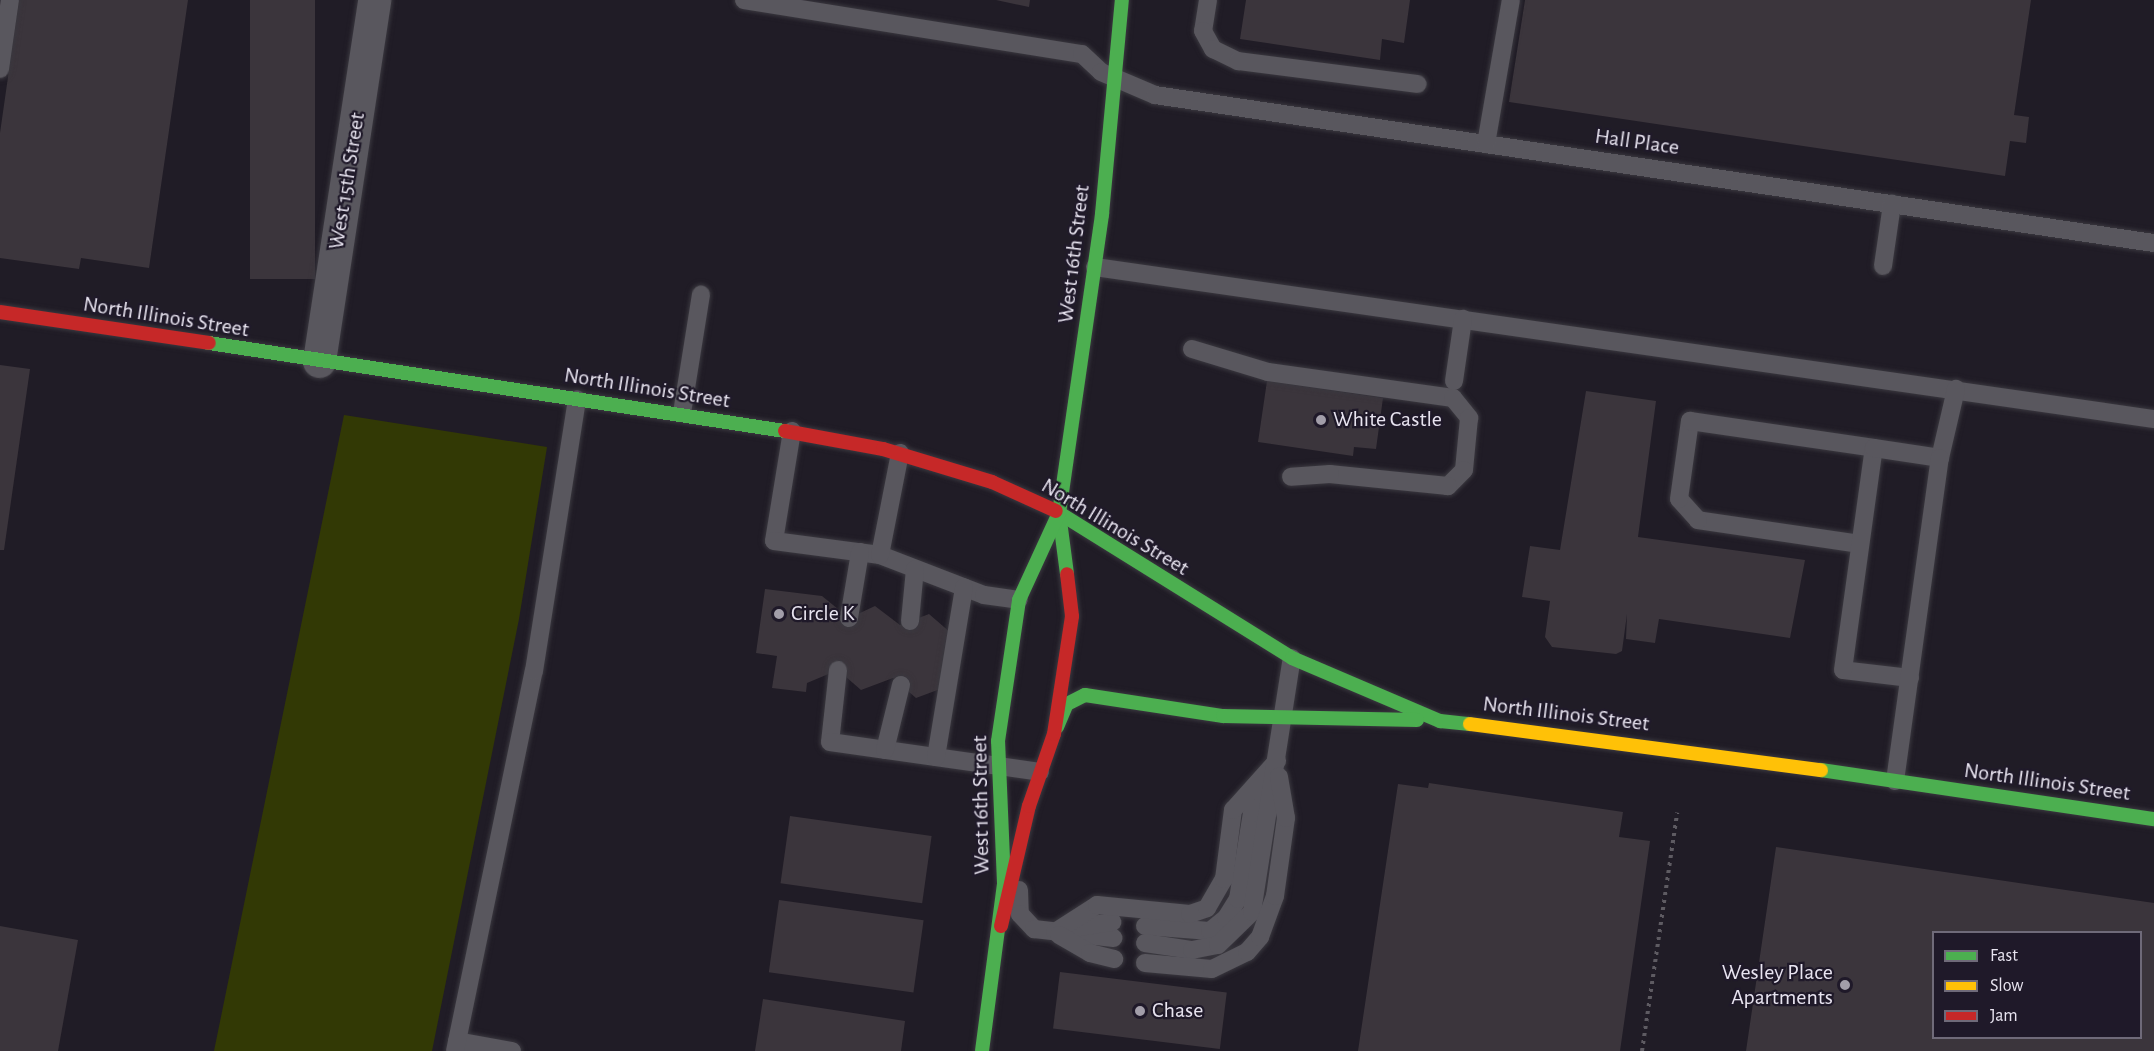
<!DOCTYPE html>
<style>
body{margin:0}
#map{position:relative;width:2154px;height:1051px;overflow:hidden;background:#201c26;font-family:"Alegreya Sans",sans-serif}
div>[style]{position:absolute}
.green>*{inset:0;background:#323905}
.building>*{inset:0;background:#3b353c;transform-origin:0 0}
.path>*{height:4px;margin-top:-2px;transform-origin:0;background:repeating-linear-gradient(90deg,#5e5b62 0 3px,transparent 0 7.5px)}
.roads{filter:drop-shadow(0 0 2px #3a383f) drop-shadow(0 0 2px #3a383f)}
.lane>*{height:18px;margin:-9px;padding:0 9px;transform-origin:9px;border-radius:9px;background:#59575e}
.street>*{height:33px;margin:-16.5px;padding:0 16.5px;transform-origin:16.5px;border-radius:16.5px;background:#59575e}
.fast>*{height:14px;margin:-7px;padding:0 7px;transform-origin:7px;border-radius:7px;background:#4caf50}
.slow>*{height:14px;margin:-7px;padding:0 7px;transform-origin:7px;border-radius:7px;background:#ffc107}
.jam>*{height:14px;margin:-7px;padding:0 7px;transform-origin:7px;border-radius:7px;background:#c62828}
.dots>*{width:16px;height:16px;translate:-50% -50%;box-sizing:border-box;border:3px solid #1f1929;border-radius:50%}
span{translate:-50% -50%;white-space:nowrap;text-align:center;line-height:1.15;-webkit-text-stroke:4.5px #1f1929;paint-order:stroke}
.street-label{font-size:22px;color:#e8e4f0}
.poi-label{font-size:22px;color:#e8e4f0}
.left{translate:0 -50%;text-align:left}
.right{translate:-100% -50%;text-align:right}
.legend{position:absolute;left:1932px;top:931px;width:210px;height:108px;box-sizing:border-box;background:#1f1929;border:2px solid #6f6a79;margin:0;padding:8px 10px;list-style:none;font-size:18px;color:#e8e4f0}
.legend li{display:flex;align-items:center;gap:12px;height:30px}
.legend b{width:30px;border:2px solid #6f6a79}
</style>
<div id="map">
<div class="green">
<div style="clip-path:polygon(344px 415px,547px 447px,519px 619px,432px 1051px,214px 1051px)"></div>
</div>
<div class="building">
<div style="clip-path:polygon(19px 0,188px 0,149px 268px,81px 258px,79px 269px,0 258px,0 133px)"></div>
<div style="left:250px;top:0;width:65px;height:279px"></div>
<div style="clip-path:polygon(996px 0,1030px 0,1029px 7px)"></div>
<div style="clip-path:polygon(1246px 0,1410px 0,1404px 43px,1382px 39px,1380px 60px,1240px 39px)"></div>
<div style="clip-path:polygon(1525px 0,2031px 0,2014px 115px,2029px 117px,2026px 143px,2010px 141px,2005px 176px,1509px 102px)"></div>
<div style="clip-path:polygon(0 365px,30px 369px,4px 550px,0 550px)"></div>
<div style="clip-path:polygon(1267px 381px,1383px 398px,1376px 449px,1354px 447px,1353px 456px,1258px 442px)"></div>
<div style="clip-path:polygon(1586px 391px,1656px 401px,1638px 537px,1805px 560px,1790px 638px,1659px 619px,1655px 643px,1626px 639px,1627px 614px,1622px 651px,1616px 654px,1552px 647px,1545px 637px,1550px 601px,1522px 597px,1530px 546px,1560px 550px)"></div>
<div style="clip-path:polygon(765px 589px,822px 596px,849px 618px,875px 606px,900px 625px,929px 614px,951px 633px,943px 688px,916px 698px,893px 678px,861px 690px,838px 670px,807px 683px,806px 692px,772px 688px,777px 656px,756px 653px)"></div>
<div style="clip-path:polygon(1429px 783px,1623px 812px,1619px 837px,1650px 841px,1620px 1051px,1358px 1051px,1398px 784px,1428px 788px)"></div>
<div style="left:790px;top:816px;width:143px;height:68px;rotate:8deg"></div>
<div style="clip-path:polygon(evenodd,1776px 847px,2154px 903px,2154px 1051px,1746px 1051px,1776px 847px,1934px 932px,2140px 932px,2140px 1038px,1934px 1038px,1934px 932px)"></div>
<div style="left:779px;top:900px;width:146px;height:73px;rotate:8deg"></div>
<div style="clip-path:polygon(0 926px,78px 940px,58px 1051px,0 1051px)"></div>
<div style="left:1060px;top:972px;width:168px;height:57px;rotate:7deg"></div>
<div style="clip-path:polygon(763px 999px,905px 1021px,901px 1051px,755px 1051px)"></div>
</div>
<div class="path">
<div style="left:1642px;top:1051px;width:241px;rotate:-81.6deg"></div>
</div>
<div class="roads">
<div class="lane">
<div style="left:744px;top:0;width:342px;rotate:9.1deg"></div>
<div style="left:1082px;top:54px;width:26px;rotate:43deg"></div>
<div style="left:1101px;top:72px;width:59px;rotate:23.1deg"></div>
<div style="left:1155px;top:95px;width:1010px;rotate:8.43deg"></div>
<div style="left:1208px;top:0;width:31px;rotate:99deg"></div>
<div style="left:1203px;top:31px;width:21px;rotate:61deg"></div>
<div style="left:1213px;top:49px;width:28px;rotate:26deg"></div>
<div style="left:1238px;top:61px;width:181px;rotate:7.3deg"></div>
<div style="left:0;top:69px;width:70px;rotate:-81.8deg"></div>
<div style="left:1486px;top:144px;width:146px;rotate:-80.2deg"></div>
<div style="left:1883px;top:266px;width:63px;rotate:-81.7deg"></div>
<div style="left:1095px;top:267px;width:1070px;rotate:8.17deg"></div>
<div style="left:1192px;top:349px;width:79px;rotate:16.8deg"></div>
<div style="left:1268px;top:372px;width:187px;rotate:8deg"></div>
<div style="left:1453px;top:398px;width:26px;rotate:51deg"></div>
<div style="left:1469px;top:418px;width:52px;rotate:95.5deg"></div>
<div style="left:1464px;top:470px;width:23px;rotate:135deg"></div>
<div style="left:1448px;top:486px;width:119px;rotate:-174.2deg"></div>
<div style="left:1330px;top:474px;width:39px;rotate:176deg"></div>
<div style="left:1454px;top:381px;width:63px;rotate:-81.7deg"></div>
<div style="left:682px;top:413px;width:120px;rotate:-80.9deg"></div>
<div style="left:792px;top:431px;width:111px;rotate:99.3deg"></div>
<div style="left:774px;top:541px;width:107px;rotate:7.5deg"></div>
<div style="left:880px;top:555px;width:111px;rotate:21deg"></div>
<div style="left:984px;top:595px;width:35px;rotate:8deg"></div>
<div style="left:1860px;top:544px;width:164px;rotate:-171.6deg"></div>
<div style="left:1698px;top:520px;width:28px;rotate:-132deg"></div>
<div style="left:1679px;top:499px;width:79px;rotate:-82deg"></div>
<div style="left:1690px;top:421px;width:186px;rotate:8.3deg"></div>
<div style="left:880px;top:555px;width:104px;rotate:-78.9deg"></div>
<div style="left:849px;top:618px;width:67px;rotate:-80.5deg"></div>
<div style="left:910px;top:621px;width:52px;rotate:-84.5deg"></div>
<div style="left:838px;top:670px;width:72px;rotate:96.3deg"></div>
<div style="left:830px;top:742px;width:212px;rotate:8.1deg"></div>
<div style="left:1910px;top:678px;width:67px;rotate:-173.2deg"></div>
<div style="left:1843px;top:670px;width:224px;rotate:-82.1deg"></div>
<div style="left:1874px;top:448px;width:67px;rotate:8.6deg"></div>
<div style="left:1940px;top:458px;width:71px;rotate:-76.9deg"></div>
<div style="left:885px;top:750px;width:67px;rotate:-76.2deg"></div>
<div style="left:936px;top:757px;width:172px;rotate:-80.6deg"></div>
<div style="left:1895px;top:781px;width:326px;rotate:-82.1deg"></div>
<div style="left:1019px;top:890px;width:24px;rotate:88deg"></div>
<div style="left:1020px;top:914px;width:21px;rotate:47deg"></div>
<div style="left:1034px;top:929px;width:80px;rotate:6.5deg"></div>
<div style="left:1145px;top:926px;width:65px;rotate:4.4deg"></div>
<div style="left:1210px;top:931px;width:21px;rotate:-39deg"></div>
<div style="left:1226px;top:918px;width:22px;rotate:-58deg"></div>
<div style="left:1238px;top:899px;width:87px;rotate:-80.8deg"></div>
<div style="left:1252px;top:813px;width:38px;rotate:-65deg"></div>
<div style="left:1067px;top:929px;width:46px;rotate:-8.8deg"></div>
<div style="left:1055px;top:932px;width:50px;rotate:-32.7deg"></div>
<div style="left:1097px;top:905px;width:93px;rotate:5.5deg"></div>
<div style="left:1190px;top:914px;width:18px;rotate:-19deg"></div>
<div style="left:1207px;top:908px;width:34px;rotate:-60deg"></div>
<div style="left:1224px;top:879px;width:70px;rotate:-82.6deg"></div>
<div style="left:1233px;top:810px;width:66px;rotate:-48.1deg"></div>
<div style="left:1059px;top:935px;width:36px;rotate:30deg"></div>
<div style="left:1090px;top:953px;width:25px;rotate:14deg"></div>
<div style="left:1145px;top:943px;width:48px;rotate:8.5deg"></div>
<div style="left:1192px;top:950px;width:26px;rotate:-11deg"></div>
<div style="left:1218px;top:945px;width:47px;rotate:-44.1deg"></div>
<div style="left:1252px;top:912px;width:257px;rotate:-81.1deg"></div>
<div style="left:1145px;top:963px;width:67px;rotate:5.1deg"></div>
<div style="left:1212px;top:969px;width:39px;rotate:-26deg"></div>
<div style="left:1247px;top:952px;width:20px;rotate:-49deg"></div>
<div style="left:1260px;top:937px;width:44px;rotate:-69.9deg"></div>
<div style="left:1275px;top:896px;width:79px;rotate:-82deg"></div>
<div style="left:1286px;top:818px;width:42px;rotate:-99.7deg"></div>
<div style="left:457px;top:1041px;width:56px;rotate:10.3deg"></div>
<div style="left:455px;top:1051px;width:388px;rotate:-78.3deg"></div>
<div style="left:534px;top:671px;width:275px;rotate:-81deg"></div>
</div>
<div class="street">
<div style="left:319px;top:361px;width:365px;rotate:-81.3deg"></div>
</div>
<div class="fast">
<div style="left:209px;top:343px;width:583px;rotate:8.69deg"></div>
<div style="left:1056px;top:511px;width:278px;rotate:31.9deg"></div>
<div style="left:1292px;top:658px;width:161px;rotate:23.1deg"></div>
<div style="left:1440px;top:721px;width:30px;rotate:6deg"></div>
<div style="left:1067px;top:574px;width:62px;rotate:-97.5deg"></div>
<div style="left:1059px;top:513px;width:302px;rotate:-81.8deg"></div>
<div style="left:1102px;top:214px;width:215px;rotate:-84.7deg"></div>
<div style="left:1057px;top:727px;width:25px;rotate:-67deg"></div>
<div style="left:1067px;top:704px;width:20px;rotate:-27deg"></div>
<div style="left:1085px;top:695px;width:140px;rotate:8.7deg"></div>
<div style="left:1223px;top:716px;width:194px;rotate:1.2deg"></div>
<div style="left:1821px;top:770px;width:337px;rotate:8.4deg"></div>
<div style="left:982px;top:1051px;width:169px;rotate:-82.5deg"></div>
<div style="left:1004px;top:883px;width:142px;rotate:-92.4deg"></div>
<div style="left:998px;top:741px;width:143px;rotate:-81.5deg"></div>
<div style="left:1019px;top:600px;width:96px;rotate:-65.3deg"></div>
</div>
<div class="slow">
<div style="left:1470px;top:724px;width:354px;rotate:7.5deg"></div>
</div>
<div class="jam">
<div style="left:0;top:312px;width:211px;rotate:8.4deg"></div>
<div style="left:785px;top:431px;width:100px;rotate:10.4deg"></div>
<div style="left:883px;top:449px;width:114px;rotate:16.8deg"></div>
<div style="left:992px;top:482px;width:70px;rotate:24.4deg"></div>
<div style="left:1001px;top:926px;width:123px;rotate:-76.9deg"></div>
<div style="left:1029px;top:806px;width:76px;rotate:-70.9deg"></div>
<div style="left:1054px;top:734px;width:119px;rotate:-81.3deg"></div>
<div style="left:1072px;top:616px;width:42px;rotate:-96.8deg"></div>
</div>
</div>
<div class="dots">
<div style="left:1321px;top:420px;background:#a29ea9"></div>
<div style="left:779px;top:614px;background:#a29ea9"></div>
<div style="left:1845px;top:985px;background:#a29ea9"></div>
<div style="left:1140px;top:1011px;background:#a29ea9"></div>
</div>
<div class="street-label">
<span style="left:1637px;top:142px;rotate:8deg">Hall Place</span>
<span style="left:347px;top:181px;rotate:-81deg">West 15th Street</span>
<span style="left:1074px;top:254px;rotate:-83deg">West 16th Street</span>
<span style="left:166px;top:317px;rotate:9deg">North Illinois Street</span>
<span style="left:647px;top:388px;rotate:9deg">North Illinois Street</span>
<span style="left:1115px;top:527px;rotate:31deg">North Illinois Street</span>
<span style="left:1566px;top:714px;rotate:7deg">North Illinois Street</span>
<span style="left:2047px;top:782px;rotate:8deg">North Illinois Street</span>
<span style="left:981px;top:805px;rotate:-91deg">West 16th Street</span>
</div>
<div class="poi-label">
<span class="left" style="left:1333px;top:420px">White Castle</span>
<span class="left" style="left:791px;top:614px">Circle K</span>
<span class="right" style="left:1833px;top:985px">Wesley Place<br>Apartments</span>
<span class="left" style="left:1152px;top:1011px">Chase</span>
</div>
<ul class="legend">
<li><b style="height:8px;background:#4caf50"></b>Fast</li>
<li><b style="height:8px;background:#ffc107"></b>Slow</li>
<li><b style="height:8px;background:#c62828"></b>Jam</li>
</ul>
</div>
